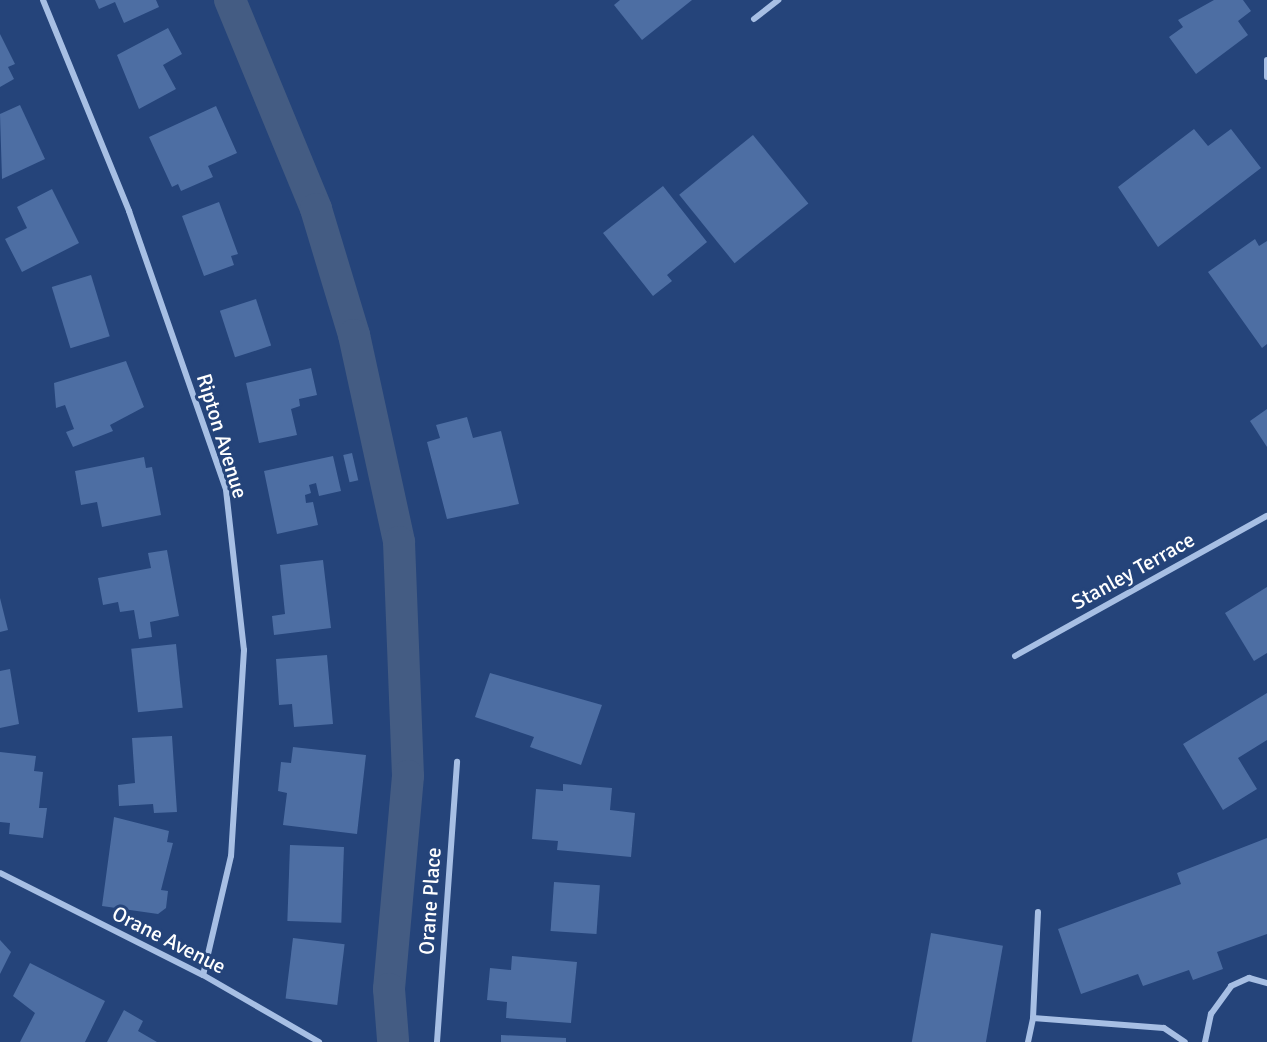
<!DOCTYPE html>
<style>
body{margin:0}
#map{position:relative;width:1267px;height:1042px;overflow:hidden;background:#25447a;font-family:Signika,sans-serif}
div>[style]{position:absolute}
.canal>*{height:32px;margin:-16px;padding:0 16px;transform-origin:16px;border-radius:16px;background:#445c83}
.building>*{inset:0;background:#4d6ea3;transform-origin:0 0}
.minor>*{height:6px;margin:-3px;padding:0 3px;transform-origin:3px;border-radius:3px;background:#a7bfe4}
span{translate:-50% -50%;white-space:nowrap;text-align:center;line-height:1.15;-webkit-text-stroke:6px #25447a;paint-order:stroke}
.street-label{font-size:21px;color:#fff}
</style>
<div id="map">
<div class="canal">
<div style="left:230px;top:0;width:226px;rotate:67.6deg"></div>
<div style="left:316px;top:209px;width:132px;rotate:73.2deg"></div>
<div style="left:354px;top:335px;width:212px;rotate:77.7deg"></div>
<div style="left:399px;top:542px;width:234px;rotate:87.8deg"></div>
<div style="left:408px;top:776px;width:214px;rotate:95.1deg"></div>
<div style="left:389px;top:989px;width:51px;rotate:85.5deg"></div>
</div>
<div class="building">
<div style="clip-path:polygon(95px 0,156px 0,159px 7px,124px 23px,115px 2px,99px 9px)"></div>
<div style="clip-path:polygon(620px 0,692px 0,642px 40px,614px 5px)"></div>
<div style="clip-path:polygon(1214px 0,1243px 0,1251px 11px,1238px 21px,1248px 35px,1196px 74px,1169px 37px,1183px 27px,1178px 20px)"></div>
<div style="clip-path:polygon(168px 28px,182px 54px,163px 65px,176px 89px,139px 109px,117px 55px)"></div>
<div style="clip-path:polygon(0 34px,15px 64px,8px 67px,14px 79px,0 87px)"></div>
<div style="clip-path:polygon(20px 105px,45px 159px,2px 179px,0 114px)"></div>
<div style="clip-path:polygon(216px 106px,237px 153px,208px 166px,213px 177px,181px 191px,178px 184px,172px 187px,149px 137px)"></div>
<div style="clip-path:polygon(1194px 129px,1208px 146px,1231px 129px,1261px 168px,1158px 247px,1118px 187px)"></div>
<div style="left:753px;top:135px;width:88px;height:95px;rotate:51deg"></div>
<div style="clip-path:polygon(663px 186px,707px 242px,667px 275px,672px 281px,653px 296px,603px 233px)"></div>
<div style="clip-path:polygon(52px 189px,79px 243px,22px 272px,5px 239px,27px 228px,17px 207px)"></div>
<div style="clip-path:polygon(219px 202px,238px 254px,231px 256px,234px 265px,204px 276px,182px 216px)"></div>
<div style="clip-path:polygon(1255px 239px,1259px 246px,1267px 241px,1267px 344px,1262px 348px,1208px 272px)"></div>
<div style="left:91px;top:275px;width:64px;height:41px;rotate:73deg"></div>
<div style="left:256px;top:299px;width:49px;height:38px;rotate:72deg"></div>
<div style="clip-path:polygon(126px 361px,144px 407px,110px 425px,113px 431px,73px 447px,66px 432px,74px 429px,65px 405px,56px 408px,54px 383px)"></div>
<div style="clip-path:polygon(311px 368px,317px 395px,299px 399px,300px 406px,291px 409px,297px 435px,259px 443px,246px 383px)"></div>
<div style="clip-path:polygon(1267px 409px,1267px 447px,1250px 421px)"></div>
<div style="clip-path:polygon(467px 417px,473px 438px,501px 431px,519px 504px,447px 519px,427px 442px,440px 438px,436px 425px)"></div>
<div style="left:352px;top:453px;width:28px;height:9px;rotate:77deg"></div>
<div style="clip-path:polygon(333px 456px,341px 491px,319px 496px,316px 483px,309px 485px,311px 493px,305px 495px,306px 503px,313px 502px,318px 525px,277px 534px,264px 471px)"></div>
<div style="clip-path:polygon(144px 457px,146px 468px,152px 467px,161px 515px,102px 527px,97px 502px,81px 505px,75px 471px)"></div>
<div style="clip-path:polygon(167px 550px,179px 616px,150px 622px,152px 637px,139px 639px,134px 610px,120px 612px,118px 602px,103px 605px,98px 578px,151px 568px,148px 553px)"></div>
<div style="clip-path:polygon(323px 560px,331px 628px,274px 635px,272px 616px,285px 614px,280px 565px)"></div>
<div style="clip-path:polygon(1267px 587px,1267px 653px,1254px 661px,1225px 613px)"></div>
<div style="clip-path:polygon(0 598px,8px 630px,0 632px)"></div>
<div style="left:176px;top:644px;width:64px;height:45px;rotate:84deg"></div>
<div style="clip-path:polygon(327px 655px,333px 724px,294px 727px,292px 704px,279px 705px,276px 659px)"></div>
<div style="clip-path:polygon(10px 669px,19px 724px,0 728px,0 671px)"></div>
<div style="clip-path:polygon(490px 673px,602px 705px,581px 765px,530px 747px,534px 737px,475px 717px)"></div>
<div style="clip-path:polygon(1267px 693px,1267px 740px,1238px 758px,1257px 789px,1223px 810px,1183px 744px)"></div>
<div style="clip-path:polygon(172px 736px,177px 812px,154px 813px,153px 804px,119px 806px,118px 785px,135px 783px,132px 738px)"></div>
<div style="clip-path:polygon(293px 747px,366px 755px,357px 834px,283px 825px,287px 793px,278px 791px,281px 762px,291px 763px)"></div>
<div style="clip-path:polygon(0 752px,36px 756px,34px 771px,43px 772px,39px 808px,47px 808px,43px 838px,9px 834px,10px 823px,0 822px)"></div>
<div style="clip-path:polygon(563px 784px,612px 788px,610px 810px,635px 813px,631px 857px,557px 850px,558px 841px,532px 839px,536px 789px,563px 791px)"></div>
<div style="clip-path:polygon(114px 817px,169px 831px,167px 842px,173px 843px,161px 890px,168px 891px,166px 908px,158px 914px,102px 906px)"></div>
<div style="clip-path:polygon(1267px 838px,1267px 934px,1217px 952px,1223px 969px,1193px 980px,1189px 970px,1143px 986px,1138px 974px,1081px 994px,1058px 929px,1181px 884px,1177px 873px)"></div>
<div style="left:290px;top:845px;width:54px;height:76px;rotate:2deg"></div>
<div style="left:554px;top:882px;width:46px;height:49px;rotate:4deg"></div>
<div style="left:931px;top:933px;width:73px;height:111px;rotate:10deg"></div>
<div style="left:293px;top:938px;width:52px;height:61px;rotate:7deg"></div>
<div style="clip-path:polygon(0 940px,11px 952px,0 974px)"></div>
<div style="clip-path:polygon(512px 956px,577px 962px,571px 1023px,506px 1018px,507px 1002px,487px 1000px,490px 968px,511px 970px)"></div>
<div style="clip-path:polygon(30px 963px,105px 1001px,85px 1042px,20px 1042px,35px 1013px,13px 996px)"></div>
<div style="clip-path:polygon(124px 1010px,143px 1021px,138px 1031px,157px 1042px,107px 1042px)"></div>
<div style="clip-path:polygon(501px 1035px,566px 1038px,566px 1042px,501px 1042px)"></div>
</div>
<div class="minor">
<div style="left:43px;top:0;width:228px;rotate:67.8deg"></div>
<div style="left:129px;top:211px;width:295px;rotate:70.8deg"></div>
<div style="left:226px;top:490px;width:161px;rotate:83.6deg"></div>
<div style="left:244px;top:650px;width:206px;rotate:93.6deg"></div>
<div style="left:231px;top:856px;width:122px;rotate:103.2deg"></div>
<div style="left:754px;top:19px;width:31px;rotate:-38deg"></div>
<div style="left:1267px;top:60px;width:17px;rotate:90deg"></div>
<div style="left:1015px;top:656px;width:288px;rotate:-29.1deg"></div>
<div style="left:0;top:873px;width:227px;rotate:26.7deg"></div>
<div style="left:203px;top:975px;width:134px;rotate:30deg"></div>
<div style="left:1038px;top:912px;width:106px;rotate:92.7deg"></div>
<div style="left:1033px;top:1018px;width:131px;rotate:4.4deg"></div>
<div style="left:1164px;top:1028px;width:25px;rotate:34deg"></div>
<div style="left:437px;top:1042px;width:281px;rotate:-85.9deg"></div>
<div style="left:1028px;top:1042px;width:25px;rotate:-78deg"></div>
<div style="left:1205px;top:1042px;width:29px;rotate:-78deg"></div>
<div style="left:1211px;top:1014px;width:34px;rotate:-54deg"></div>
<div style="left:1231px;top:986px;width:20px;rotate:-24deg"></div>
<div style="left:1249px;top:978px;width:19px;rotate:16deg"></div>
</div>
<div class="street-label">
<span style="left:222px;top:436px;rotate:73deg">Ripton Avenue</span>
<span style="left:1133px;top:571px;rotate:-29deg">Stanley Terrace</span>
<span style="left:430px;top:901px;rotate:-86deg">Orane Place</span>
<span style="left:169px;top:940px;rotate:27deg">Orane Avenue</span>
</div>
</div>
